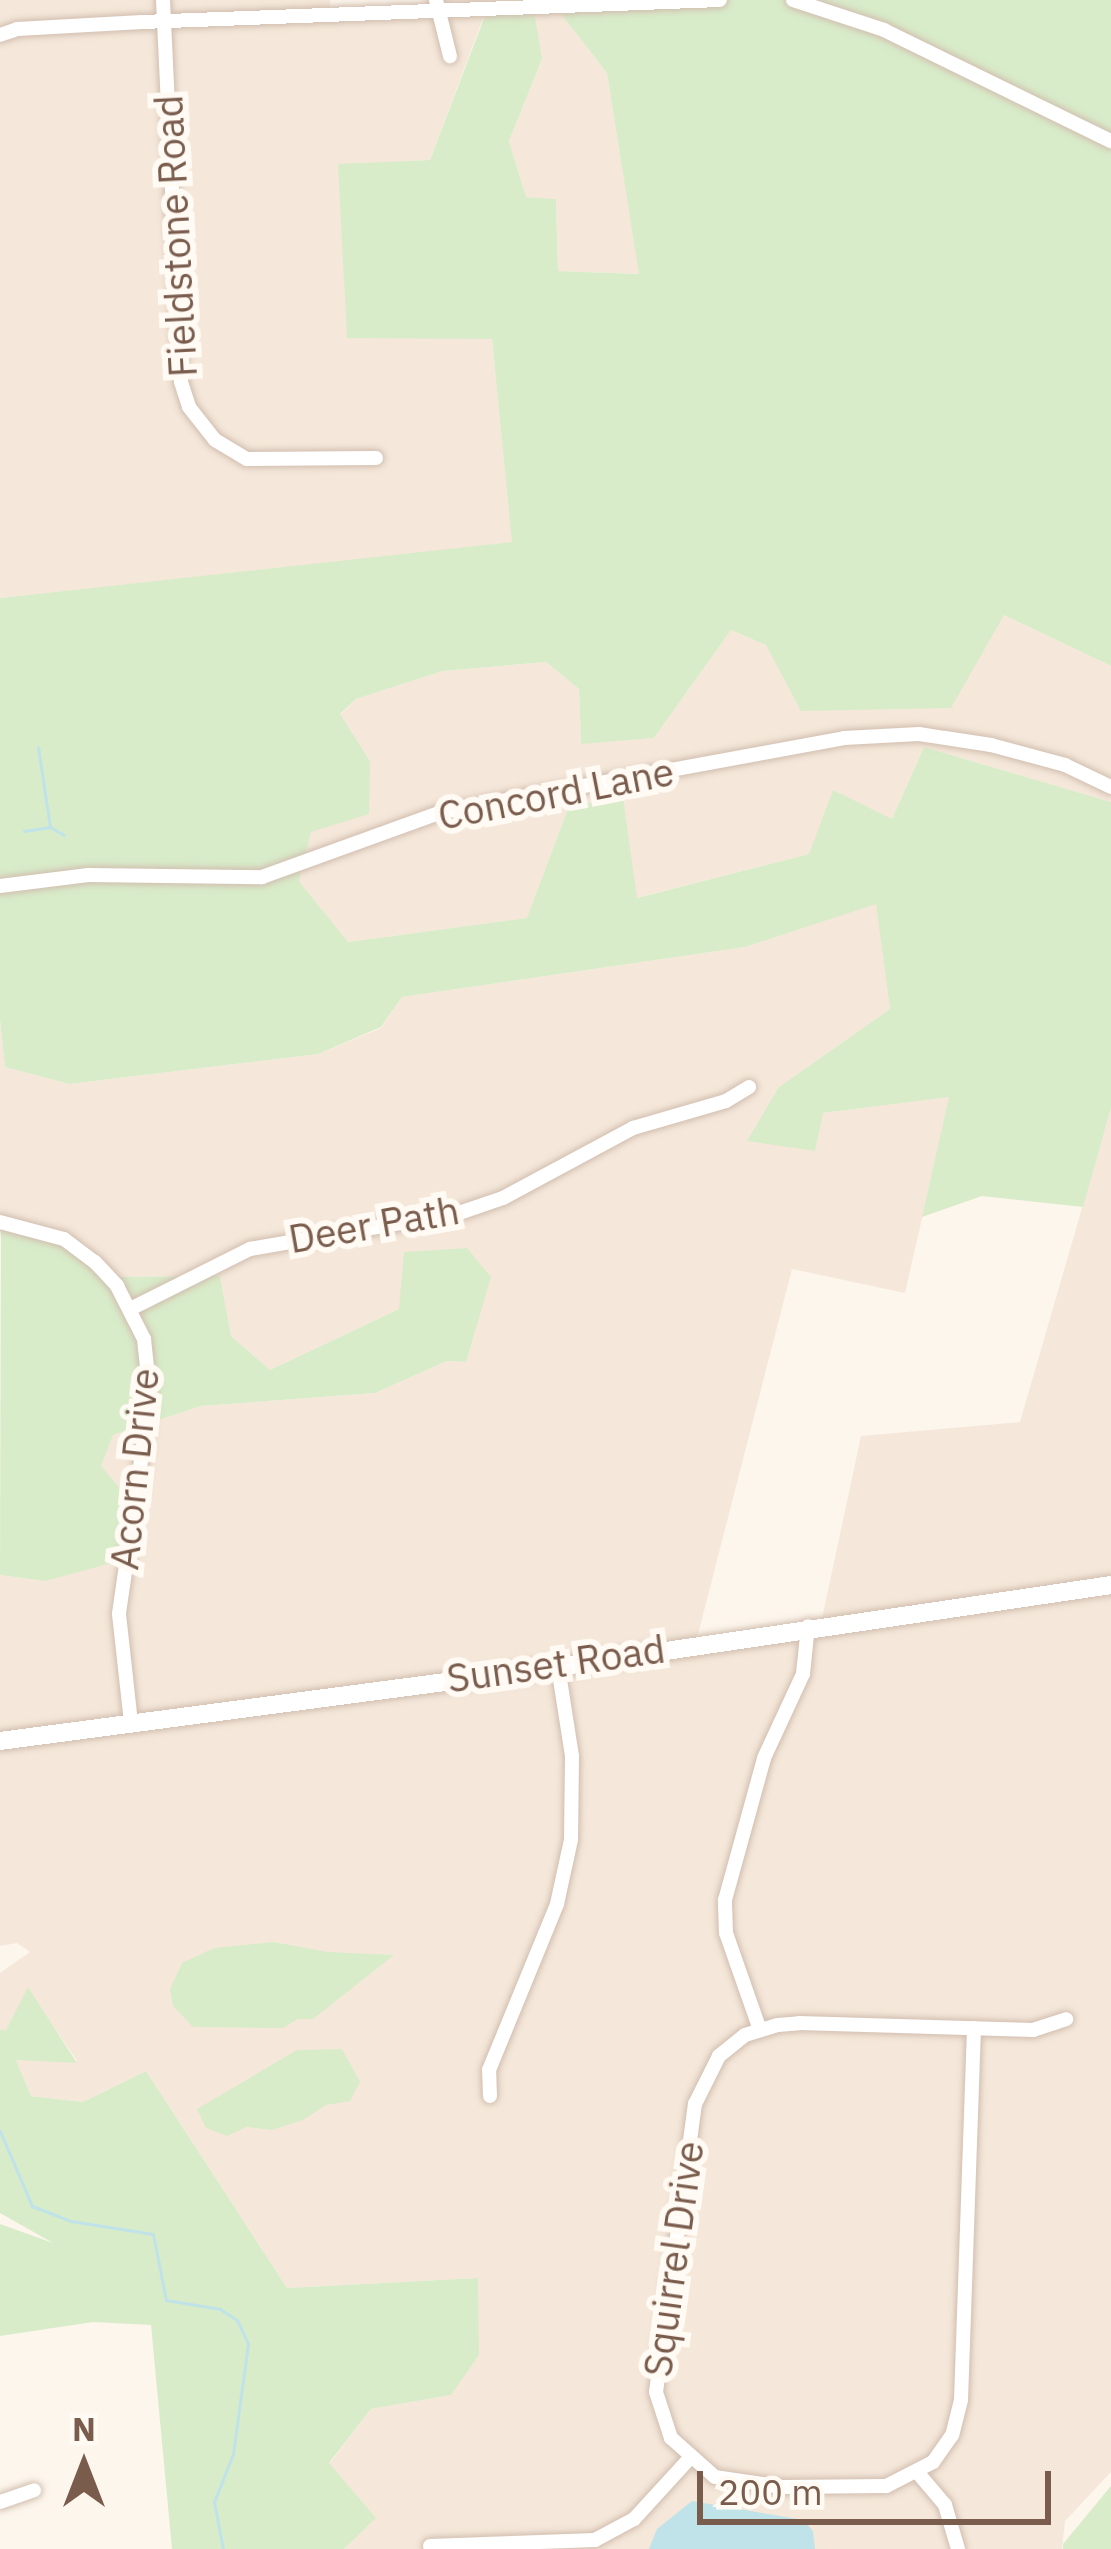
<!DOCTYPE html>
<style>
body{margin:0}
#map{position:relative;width:1111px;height:2549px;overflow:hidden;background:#fdf6ec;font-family:"IBM Plex Sans",sans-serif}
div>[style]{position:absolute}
.residential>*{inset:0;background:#f5e8da}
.green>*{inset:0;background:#d8ecc9}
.water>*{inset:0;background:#bfe3e8}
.stream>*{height:3px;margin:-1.5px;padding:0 1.5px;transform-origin:1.5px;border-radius:1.5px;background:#bfe3e8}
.roads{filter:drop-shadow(0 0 3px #d1beb0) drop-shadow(0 0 3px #d1beb0)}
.street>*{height:14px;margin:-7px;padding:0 7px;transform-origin:7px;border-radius:7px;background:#fff}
.secondary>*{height:18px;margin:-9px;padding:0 9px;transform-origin:9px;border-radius:9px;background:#fff}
span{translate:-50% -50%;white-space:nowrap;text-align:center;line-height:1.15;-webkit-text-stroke:12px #fffaf3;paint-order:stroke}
.street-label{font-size:39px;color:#7a5c4d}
.north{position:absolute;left:24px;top:2405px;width:120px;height:120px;-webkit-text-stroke:9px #fffaf3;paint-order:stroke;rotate:0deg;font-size:33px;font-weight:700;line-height:48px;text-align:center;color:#7a5c4d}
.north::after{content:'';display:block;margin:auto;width:42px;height:54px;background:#7a5c4d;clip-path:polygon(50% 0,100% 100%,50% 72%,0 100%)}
.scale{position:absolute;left:697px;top:2471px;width:354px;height:54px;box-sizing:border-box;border:6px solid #7a5c4d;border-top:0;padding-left:15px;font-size:36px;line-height:42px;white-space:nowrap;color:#7a5c4d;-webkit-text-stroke:9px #fffaf3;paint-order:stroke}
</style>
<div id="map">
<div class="residential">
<div style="clip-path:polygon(0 0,330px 0,331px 16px,447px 13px,444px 0,609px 0,559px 11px,607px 73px,640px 274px,558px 271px,556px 199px,526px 197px,509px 141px,542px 59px,485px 13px,430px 160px,338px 165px,492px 339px,513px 543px,0 598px)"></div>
<div style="clip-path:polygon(1004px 615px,1111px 666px,1111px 802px,924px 747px,892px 819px,809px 854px,636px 898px,622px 797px,569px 806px,528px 918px,348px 942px,299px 881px,311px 831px,370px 761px,340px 715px,356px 699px,443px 671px,546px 662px,579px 689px,581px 743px,654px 738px,731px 630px,766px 645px)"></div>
<div style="clip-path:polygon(877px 903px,890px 1009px,779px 1087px,823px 1113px,950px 1096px,905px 1293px,792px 1269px,696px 1642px,821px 1623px,861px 1436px,1020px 1422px,1111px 1108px,1111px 2472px,1065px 2521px,1062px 2549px,344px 2549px,375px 2518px,329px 2464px,371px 2409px,451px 2395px,478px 2278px,287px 2288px,146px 2071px,83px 2102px,31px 2096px,16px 2060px,77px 2061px,28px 1989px,6px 2030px,0 2030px,0 1973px,30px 1952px,17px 1943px,0 1946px,0 1575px,45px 1581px,113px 1435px,201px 1406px,375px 1393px,447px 1361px,465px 1362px,399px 1309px,270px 1370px,231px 1336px,220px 1276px,110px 1277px,1px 1225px,0 1230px,0 1020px,5px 1067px,69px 1084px,318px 1054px,381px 1028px,402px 997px,745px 947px)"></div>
</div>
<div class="green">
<div style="clip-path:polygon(609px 0,1111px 0,1111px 666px,1004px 615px,951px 708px,801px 711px,766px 645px,731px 630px,654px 738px,581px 744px,579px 689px,546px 662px,443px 671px,356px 699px,340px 714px,370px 761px,369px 814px,311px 832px,299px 881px,348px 942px,527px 918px,569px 806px,623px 797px,637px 898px,809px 854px,833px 790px,892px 819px,924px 747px,1111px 802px,1111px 1108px,1083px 1207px,982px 1196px,922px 1217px,949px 1097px,823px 1113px,815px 1151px,747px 1141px,779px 1087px,890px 1009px,876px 904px,745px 947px,402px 997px,381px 1027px,318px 1054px,69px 1084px,5px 1067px,0 1020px,0 598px,512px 542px,492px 339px,347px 338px,338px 164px,430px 160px,486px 13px,534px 10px,542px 59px,509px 141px,526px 197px,556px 199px,558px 271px,639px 274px,607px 73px,558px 10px)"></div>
<div style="clip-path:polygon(1px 1224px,80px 1245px,110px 1277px,220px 1276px,231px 1336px,270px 1370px,399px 1309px,404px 1252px,467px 1248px,491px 1277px,466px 1362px,447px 1361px,375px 1393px,201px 1406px,113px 1435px,101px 1466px,127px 1497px,119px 1561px,45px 1581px,0 1575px)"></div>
<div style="clip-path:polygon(273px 1942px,328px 1952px,394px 1955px,313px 2019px,298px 2019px,283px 2028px,193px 2027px,173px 2006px,170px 1989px,182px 1963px,214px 1948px)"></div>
<div style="clip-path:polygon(28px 1987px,77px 2063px,16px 2060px,31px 2096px,83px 2102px,146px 2071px,287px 2288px,478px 2278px,479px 2355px,451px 2395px,371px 2409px,329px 2463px,376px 2518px,344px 2549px,172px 2549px,151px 2325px,93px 2322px,0 2336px,0 2224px,53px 2243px,0 2213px,0 2030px,6px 2030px)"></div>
<div style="clip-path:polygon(342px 2049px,360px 2082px,350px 2101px,326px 2105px,303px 2120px,272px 2130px,247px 2127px,227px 2136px,206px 2128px,197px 2109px,297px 2050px)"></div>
<div style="clip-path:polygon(1111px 2486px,1111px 2549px,1063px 2549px,1063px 2544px)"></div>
</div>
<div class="water">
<div style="clip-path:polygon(692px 2501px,803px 2520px,813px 2531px,815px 2549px,649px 2549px,657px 2529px)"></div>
</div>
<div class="stream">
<div style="left:38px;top:747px;width:81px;rotate:81.5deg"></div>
<div style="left:24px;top:831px;width:26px;rotate:-9deg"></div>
<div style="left:50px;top:827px;width:16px;rotate:30deg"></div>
<div style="left:0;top:2131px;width:82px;rotate:66.9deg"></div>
<div style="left:32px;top:2206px;width:42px;rotate:21deg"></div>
<div style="left:71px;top:2221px;width:83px;rotate:9deg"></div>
<div style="left:153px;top:2234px;width:67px;rotate:78.9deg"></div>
<div style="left:166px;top:2300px;width:55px;rotate:9.5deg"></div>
<div style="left:220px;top:2309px;width:20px;rotate:33deg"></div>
<div style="left:237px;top:2320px;width:26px;rotate:65deg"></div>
<div style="left:248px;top:2344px;width:111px;rotate:97.8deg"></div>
<div style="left:233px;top:2454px;width:52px;rotate:111.6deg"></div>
<div style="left:214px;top:2502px;width:48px;rotate:79.2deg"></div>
</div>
<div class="roads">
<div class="street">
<div style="left:163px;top:0;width:382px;rotate:87.3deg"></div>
<div style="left:181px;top:382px;width:26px;rotate:72deg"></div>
<div style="left:189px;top:407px;width:42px;rotate:51.8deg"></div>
<div style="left:215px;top:440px;width:37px;rotate:31deg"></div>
<div style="left:247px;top:459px;width:129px;rotate:-0.4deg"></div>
<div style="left:436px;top:0;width:58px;rotate:76deg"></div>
<div style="left:793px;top:0;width:96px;rotate:18.2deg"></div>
<div style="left:884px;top:30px;width:253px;rotate:26.1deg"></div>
<div style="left:0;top:35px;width:18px;rotate:-19deg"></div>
<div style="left:17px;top:29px;width:125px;rotate:-3.2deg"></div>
<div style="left:142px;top:22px;width:578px;rotate:-2.18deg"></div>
<div style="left:0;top:886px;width:89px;rotate:-7.1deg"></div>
<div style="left:88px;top:875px;width:174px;rotate:0.7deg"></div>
<div style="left:262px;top:877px;width:191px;rotate:-19.9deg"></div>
<div style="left:442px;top:812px;width:409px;rotate:-10.4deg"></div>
<div style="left:844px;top:738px;width:75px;rotate:-3.1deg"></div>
<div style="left:919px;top:734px;width:73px;rotate:8.7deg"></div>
<div style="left:991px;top:745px;width:77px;rotate:15.1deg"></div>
<div style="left:1065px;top:765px;width:51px;rotate:25.6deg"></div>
<div style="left:0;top:1222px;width:66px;rotate:14.9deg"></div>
<div style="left:64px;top:1239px;width:39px;rotate:37deg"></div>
<div style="left:95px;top:1262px;width:33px;rotate:47deg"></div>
<div style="left:117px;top:1286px;width:59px;rotate:63deg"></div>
<div style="left:144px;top:1339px;width:47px;rotate:83.9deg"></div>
<div style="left:149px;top:1386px;width:47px;rotate:94.9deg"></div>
<div style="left:145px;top:1433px;width:183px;rotate:98.2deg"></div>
<div style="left:119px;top:1614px;width:110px;rotate:83.7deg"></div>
<div style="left:132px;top:1308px;width:132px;rotate:-26.6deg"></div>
<div style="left:250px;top:1249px;width:212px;rotate:-9.8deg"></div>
<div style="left:459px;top:1213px;width:46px;rotate:-18.8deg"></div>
<div style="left:503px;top:1198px;width:148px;rotate:-28.3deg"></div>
<div style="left:633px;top:1128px;width:97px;rotate:-16.2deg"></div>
<div style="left:726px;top:1101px;width:27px;rotate:-31deg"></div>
<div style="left:974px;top:2028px;width:372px;rotate:92deg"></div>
<div style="left:961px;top:2400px;width:36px;rotate:104deg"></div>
<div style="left:952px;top:2435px;width:33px;rotate:125deg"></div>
<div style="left:933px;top:2462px;width:53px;rotate:152.9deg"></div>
<div style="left:886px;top:2486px;width:104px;rotate:179.4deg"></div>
<div style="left:782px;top:2487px;width:68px;rotate:-171.5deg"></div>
<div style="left:715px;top:2477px;width:59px;rotate:-138.4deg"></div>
<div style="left:671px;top:2438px;width:48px;rotate:-108.1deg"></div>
<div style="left:656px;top:2392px;width:291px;rotate:-82.3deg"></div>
<div style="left:695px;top:2104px;width:54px;rotate:-63.4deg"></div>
<div style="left:719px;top:2056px;width:33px;rotate:-39deg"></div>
<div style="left:745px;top:2035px;width:34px;rotate:-17deg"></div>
<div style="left:778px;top:2025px;width:21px;rotate:-5deg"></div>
<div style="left:799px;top:2023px;width:234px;rotate:1.7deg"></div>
<div style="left:1033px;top:2030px;width:35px;rotate:-18deg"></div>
<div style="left:760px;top:2030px;width:103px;rotate:-109.3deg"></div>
<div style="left:726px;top:1933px;width:33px;rotate:-92deg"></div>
<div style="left:725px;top:1900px;width:147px;rotate:-74.6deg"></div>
<div style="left:764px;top:1758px;width:93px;rotate:-65.1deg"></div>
<div style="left:803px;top:1674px;width:48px;rotate:-84.1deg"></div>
<div style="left:490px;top:2096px;width:26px;rotate:-92deg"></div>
<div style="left:489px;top:2070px;width:179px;rotate:-67.7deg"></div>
<div style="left:557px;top:1904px;width:66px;rotate:-77.7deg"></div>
<div style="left:571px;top:1840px;width:84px;rotate:-89.3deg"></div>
<div style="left:572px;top:1756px;width:90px;rotate:-98.9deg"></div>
<div style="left:918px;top:2473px;width:42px;rotate:49.8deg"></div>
<div style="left:945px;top:2505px;width:46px;rotate:73.5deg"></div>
<div style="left:0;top:2502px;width:36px;rotate:-19deg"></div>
<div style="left:430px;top:2546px;width:165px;rotate:-2.1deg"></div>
<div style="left:595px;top:2540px;width:44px;rotate:-28.3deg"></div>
<div style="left:634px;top:2519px;width:81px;rotate:-47.5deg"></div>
</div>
<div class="secondary">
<div style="left:0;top:1741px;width:563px;rotate:-7.55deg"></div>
<div style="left:558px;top:1667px;width:559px;rotate:-8.43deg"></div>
</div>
</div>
<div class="street-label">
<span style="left:176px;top:236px;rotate:-93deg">Fieldstone Road</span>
<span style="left:556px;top:794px;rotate:-11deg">Concord Lane</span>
<span style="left:374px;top:1225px;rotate:-10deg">Deer Path</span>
<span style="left:135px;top:1469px;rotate:-84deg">Acorn Drive</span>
<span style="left:556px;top:1664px;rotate:-8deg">Sunset Road</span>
<span style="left:674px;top:2259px;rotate:-82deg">Squirrel Drive</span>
</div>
<div class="north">N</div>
<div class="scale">200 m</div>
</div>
